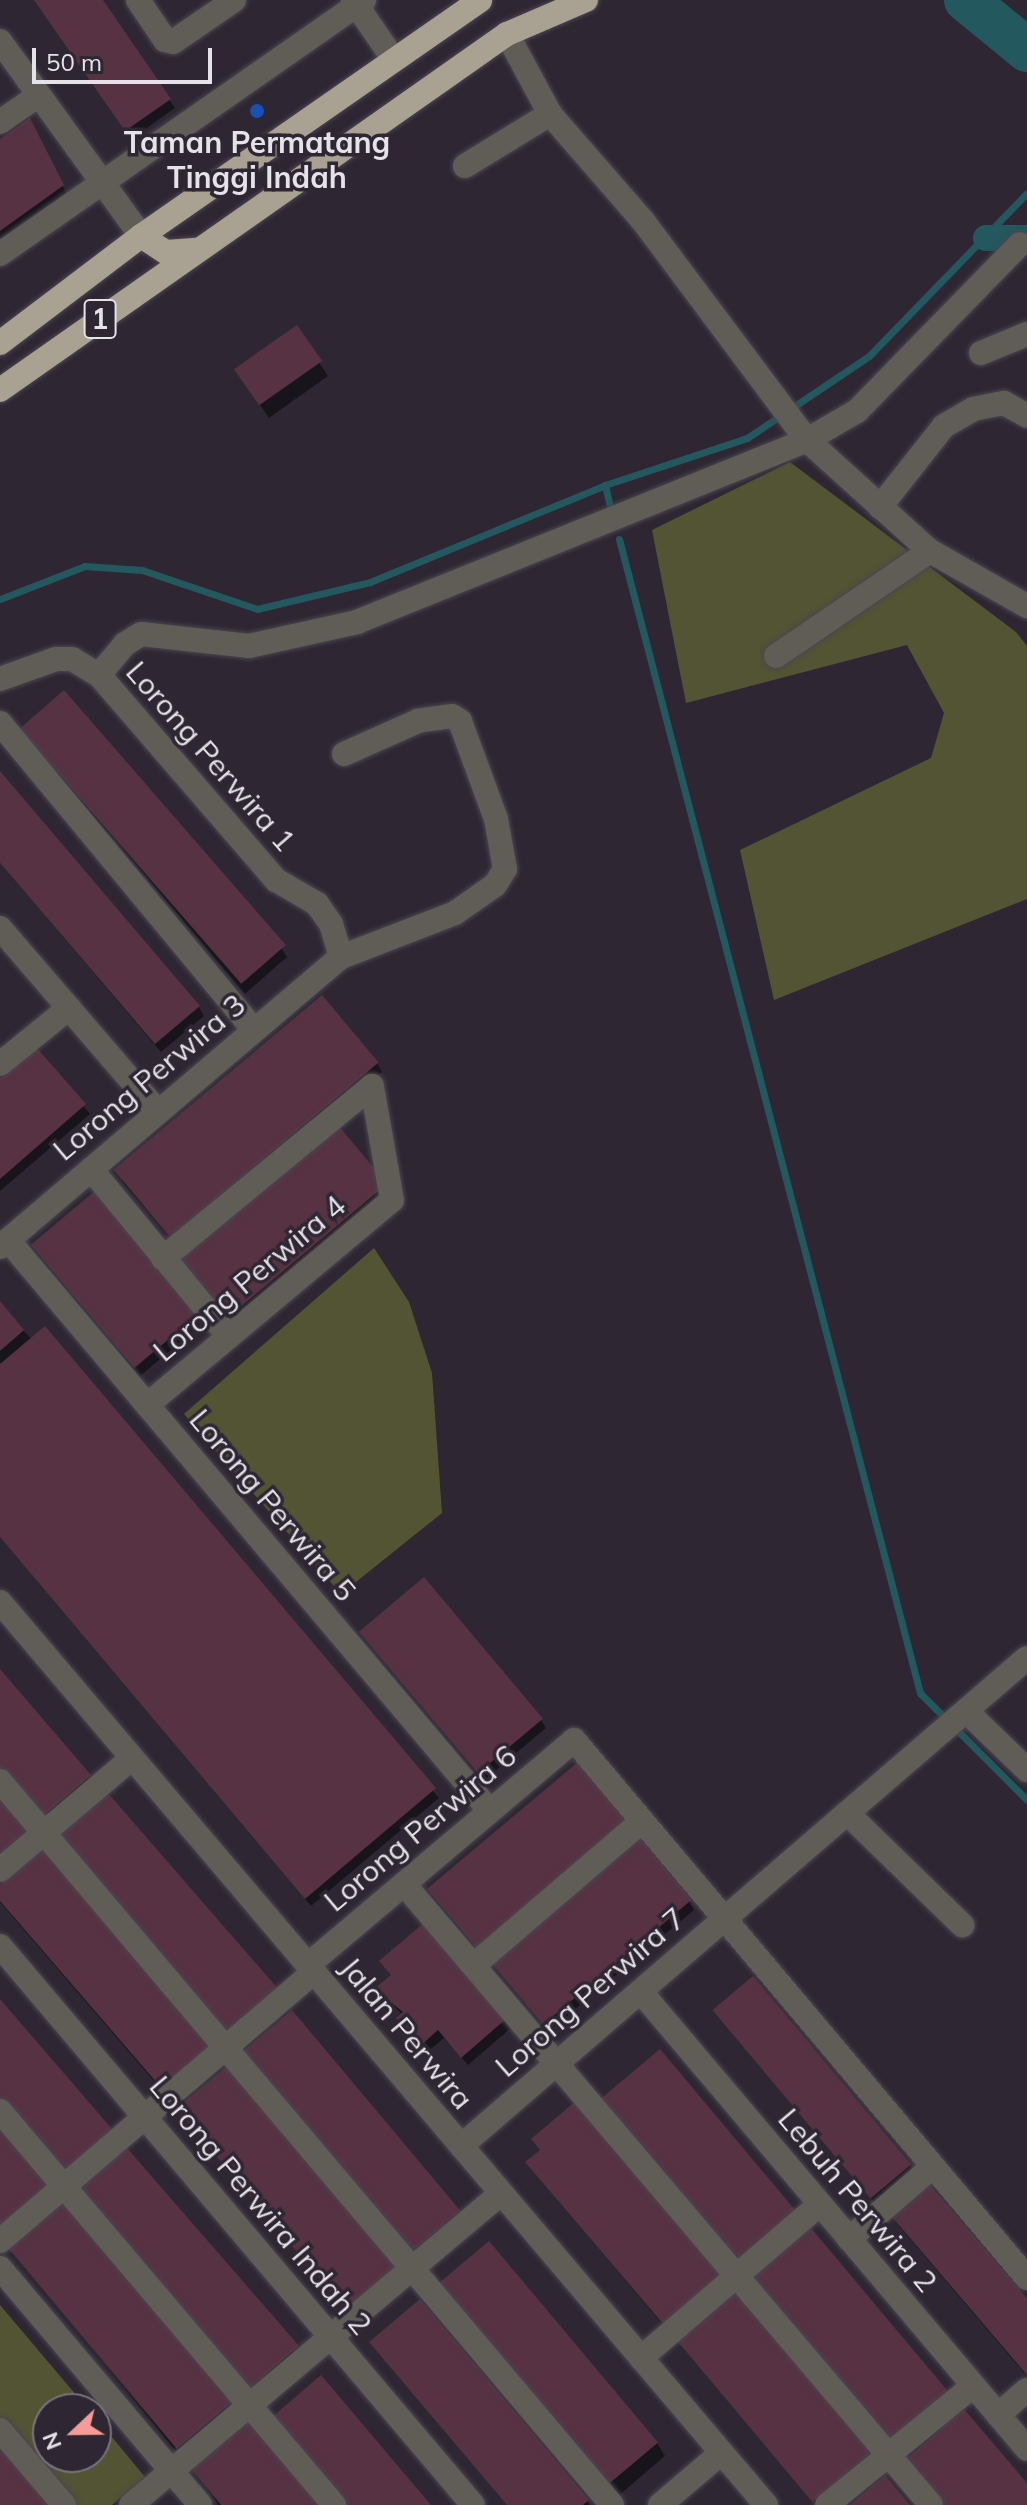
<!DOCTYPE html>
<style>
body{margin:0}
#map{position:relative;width:1027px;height:2505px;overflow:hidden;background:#2e2733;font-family:Mulish,sans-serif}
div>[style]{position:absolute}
.green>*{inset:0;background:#535434}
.shadow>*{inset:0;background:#0007;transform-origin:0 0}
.stream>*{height:7px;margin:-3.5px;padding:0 3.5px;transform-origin:3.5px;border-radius:3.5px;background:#22585e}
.canal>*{height:26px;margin:-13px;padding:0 13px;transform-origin:13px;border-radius:13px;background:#22585e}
.river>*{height:44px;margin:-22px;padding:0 22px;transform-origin:22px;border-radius:22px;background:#22585e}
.building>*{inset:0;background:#573242;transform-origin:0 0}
.roads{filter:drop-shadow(0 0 2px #4b4550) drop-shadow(0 0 2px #4b4550)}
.minor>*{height:24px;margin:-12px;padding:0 12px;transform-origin:12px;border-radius:12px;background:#605d57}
.highway>*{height:24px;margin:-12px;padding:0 12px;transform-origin:12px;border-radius:12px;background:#a9a293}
.dots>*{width:22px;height:22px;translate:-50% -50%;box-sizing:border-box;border:4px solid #2e2733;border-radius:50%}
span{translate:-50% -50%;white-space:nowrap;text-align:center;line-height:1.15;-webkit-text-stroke:7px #2e2733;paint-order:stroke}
.shield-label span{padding:2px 6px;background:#2e2733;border:2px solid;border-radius:6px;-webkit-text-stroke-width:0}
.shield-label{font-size:28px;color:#e6e2e9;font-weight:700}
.poi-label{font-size:30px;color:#e6e2e9;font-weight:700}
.street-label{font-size:30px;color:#e6e2e9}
.north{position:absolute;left:32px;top:2393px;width:80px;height:80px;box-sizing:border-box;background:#2e2733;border:2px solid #78727c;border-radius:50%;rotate:248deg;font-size:22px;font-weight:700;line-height:32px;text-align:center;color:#e6e2e9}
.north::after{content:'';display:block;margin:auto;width:28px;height:36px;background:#f59b99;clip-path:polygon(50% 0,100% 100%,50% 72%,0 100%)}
.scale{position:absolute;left:32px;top:48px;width:180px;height:36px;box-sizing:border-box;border:4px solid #e6e2e9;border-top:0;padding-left:10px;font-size:24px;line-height:28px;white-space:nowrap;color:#e6e2e9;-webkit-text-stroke:6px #2e2733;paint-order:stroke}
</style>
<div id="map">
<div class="green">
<div style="clip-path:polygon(790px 462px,1016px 632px,1027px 646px,1027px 899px,774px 1000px,740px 850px,931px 758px,944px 713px,907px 645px,686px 703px,652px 530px)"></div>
<div style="clip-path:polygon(374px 1248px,409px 1302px,432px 1373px,442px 1513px,341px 1594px,184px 1414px)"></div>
<div style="clip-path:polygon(0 2305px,88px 2409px,48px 2409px,48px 2457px,96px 2457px,96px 2418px,145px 2477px,112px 2505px,72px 2505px,0 2420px)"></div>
</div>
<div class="shadow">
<div style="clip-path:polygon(35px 0,100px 0,175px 108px,131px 139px)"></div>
<div style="clip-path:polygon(34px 129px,67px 195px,0 243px,0 141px)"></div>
<div style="clip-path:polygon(296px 328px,328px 376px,269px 418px,245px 383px)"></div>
<div style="clip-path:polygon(64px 692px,282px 949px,287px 957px,245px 994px,27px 737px)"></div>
<div style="clip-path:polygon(0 774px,199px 1007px,204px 1016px,161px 1052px,0 863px)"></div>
<div style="clip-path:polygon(36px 1050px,90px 1114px,0 1191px,0 1080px)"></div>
<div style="clip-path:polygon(377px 1063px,382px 1072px,178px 1246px,122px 1181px)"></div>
<div style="left:336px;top:1127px;width:86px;height:202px;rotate:51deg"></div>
<div style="clip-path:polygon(34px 1245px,197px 1316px,202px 1324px,140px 1376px)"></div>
<div style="clip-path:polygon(0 1304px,439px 1798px,311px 1906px,0 1537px)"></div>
<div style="clip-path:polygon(361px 1632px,541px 1720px,546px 1728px,483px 1781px)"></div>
<div style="clip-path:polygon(0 1672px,98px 1789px,50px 1830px,0 1772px)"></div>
<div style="clip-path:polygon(41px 1851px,172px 2102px,0 1902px,0 1887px)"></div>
<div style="clip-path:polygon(689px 1901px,694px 1910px,549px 2031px,498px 1970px)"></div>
<div style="clip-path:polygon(425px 1924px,511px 2028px,468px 2065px,444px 2038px,426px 2053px,404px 2027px,399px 2019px,403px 2015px,377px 1989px,392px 1976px)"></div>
<div style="clip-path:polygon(715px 2011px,910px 2165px,915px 2174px,877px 2206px)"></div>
<div style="clip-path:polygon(227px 2069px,356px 2322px,179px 2110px)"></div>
<div style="clip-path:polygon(0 2129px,242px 2419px,188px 2466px,9px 2245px,5px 2249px,0 2243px)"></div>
<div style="clip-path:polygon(533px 2140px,670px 2333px,533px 2171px,528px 2163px,541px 2152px)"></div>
<div style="clip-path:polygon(127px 2150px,303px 2362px,256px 2402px)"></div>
<div style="clip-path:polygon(894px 2217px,1027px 2301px,1027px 2376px,899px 2226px)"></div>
<div style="left:736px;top:2291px;width:221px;height:76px;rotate:50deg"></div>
<div style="clip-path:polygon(449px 2298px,657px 2443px,665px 2456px,617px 2497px)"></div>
<div style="clip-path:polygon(372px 2342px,587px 2501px,590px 2505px,507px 2505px)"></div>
<div style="clip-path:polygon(195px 2471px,316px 2505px,219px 2505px)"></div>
</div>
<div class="stream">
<div style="left:605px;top:485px;width:22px;rotate:77deg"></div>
<div style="left:619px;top:539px;width:1193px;rotate:75.38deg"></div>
<div style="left:920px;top:1693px;width:151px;rotate:45deg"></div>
<div style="left:0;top:599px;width:91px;rotate:-21.2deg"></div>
<div style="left:85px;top:566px;width:57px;rotate:4deg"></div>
<div style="left:142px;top:570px;width:121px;rotate:18.7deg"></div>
<div style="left:257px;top:609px;width:116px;rotate:-13.4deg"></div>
<div style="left:370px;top:582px;width:254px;rotate:-22.4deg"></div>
<div style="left:605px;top:485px;width:150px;rotate:-18.3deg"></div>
<div style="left:747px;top:438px;width:147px;rotate:-33.9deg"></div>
<div style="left:869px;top:356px;width:227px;rotate:-45.9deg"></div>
</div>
<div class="canal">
<div style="left:986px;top:238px;width:41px"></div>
</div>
<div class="river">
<div style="left:966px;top:0;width:79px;rotate:39.3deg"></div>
</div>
<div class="building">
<div style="clip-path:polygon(34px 0,103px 0,171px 99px,125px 131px)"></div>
<div style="clip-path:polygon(30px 118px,64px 185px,0 231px,0 139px)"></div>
<div style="left:297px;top:325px;width:44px;height:77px;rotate:55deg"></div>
<div style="left:64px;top:690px;width:338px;height:59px;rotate:49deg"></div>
<div style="clip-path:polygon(0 771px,200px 1006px,155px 1044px,0 863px)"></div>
<div style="left:322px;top:995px;width:88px;height:272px;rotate:50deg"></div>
<div style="clip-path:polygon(36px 1047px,86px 1104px,0 1179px,0 1078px)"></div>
<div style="left:337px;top:1124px;width:78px;height:207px;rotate:50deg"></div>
<div style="left:96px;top:1190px;width:161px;height:85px;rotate:50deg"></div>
<div style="clip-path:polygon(0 1301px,24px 1330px,0 1351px)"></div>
<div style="clip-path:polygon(45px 1326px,436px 1788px,305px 1899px,0 1537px,0 1364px)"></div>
<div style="left:424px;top:1577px;width:185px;height:85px;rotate:50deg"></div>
<div style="clip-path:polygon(0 1669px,91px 1775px,41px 1818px,0 1770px)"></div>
<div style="left:578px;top:1762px;width:79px;height:197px;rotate:50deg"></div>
<div style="left:107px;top:1792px;width:263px;height:66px;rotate:49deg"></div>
<div style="clip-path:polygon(0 1798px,28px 1830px,0 1854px)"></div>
<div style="left:639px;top:1837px;width:82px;height:194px;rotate:50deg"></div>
<div style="clip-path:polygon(41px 1848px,213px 2047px,163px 2090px,0 1901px,0 1884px)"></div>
<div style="clip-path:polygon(425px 1922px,507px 2018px,461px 2058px,438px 2030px,420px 2046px,396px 2018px,403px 2012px,374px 1989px,391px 1975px,379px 1961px)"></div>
<div style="left:753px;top:1976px;width:246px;height:53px;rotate:50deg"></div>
<div style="clip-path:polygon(0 1999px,112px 2129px,62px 2172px,0 2100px)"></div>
<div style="left:292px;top:2010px;width:262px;height:66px;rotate:50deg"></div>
<div style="left:660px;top:2049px;width:214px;height:80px;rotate:50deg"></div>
<div style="left:227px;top:2066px;width:262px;height:66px;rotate:50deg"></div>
<div style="clip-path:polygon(577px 2100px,724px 2273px,664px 2325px,525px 2162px,540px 2150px,531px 2139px)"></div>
<div style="clip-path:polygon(0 2126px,49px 2184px,0 2226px)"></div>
<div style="left:127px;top:2148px;width:262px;height:65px;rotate:49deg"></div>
<div style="clip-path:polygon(929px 2184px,1027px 2298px,1027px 2375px,892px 2217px)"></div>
<div style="left:65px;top:2199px;width:263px;height:75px;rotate:50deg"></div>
<div style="left:811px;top:2228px;width:212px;height:80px;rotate:50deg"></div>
<div style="left:489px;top:2241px;width:263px;height:66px;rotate:50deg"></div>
<div style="left:736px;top:2288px;width:213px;height:79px;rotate:50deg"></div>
<div style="clip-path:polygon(420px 2299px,589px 2500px,583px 2505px,507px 2505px,369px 2342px)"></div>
<div style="clip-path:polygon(321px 2375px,431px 2505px,345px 2505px,271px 2418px)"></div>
<div style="clip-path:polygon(964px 2409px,1027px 2483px,1027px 2505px,944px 2505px,905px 2460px)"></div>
<div style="clip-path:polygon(249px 2422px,319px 2505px,221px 2505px,192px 2470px)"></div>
<div style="clip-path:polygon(0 2441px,54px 2505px,0 2505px)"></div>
<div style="clip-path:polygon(885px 2475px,910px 2505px,850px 2505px)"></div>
</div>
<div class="roads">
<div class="minor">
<div style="left:138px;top:0;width:48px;rotate:56deg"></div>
<div style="left:165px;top:40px;width:8px;rotate:14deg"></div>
<div style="left:173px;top:42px;width:74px;rotate:-34.5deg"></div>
<div style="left:353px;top:0;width:69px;rotate:55.6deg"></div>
<div style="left:507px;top:34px;width:91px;rotate:61.7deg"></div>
<div style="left:550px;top:114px;width:142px;rotate:49deg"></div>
<div style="left:643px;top:221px;width:274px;rotate:53.2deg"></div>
<div style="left:807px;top:440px;width:166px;rotate:42.1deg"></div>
<div style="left:930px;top:551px;width:112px;rotate:29.6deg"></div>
<div style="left:0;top:41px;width:241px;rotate:54.1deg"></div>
<div style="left:0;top:122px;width:47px;rotate:-34.7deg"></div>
<div style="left:465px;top:166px;width:100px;rotate:-31.5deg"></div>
<div style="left:0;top:254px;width:444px;rotate:-34.9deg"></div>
<div style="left:981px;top:353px;width:50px;rotate:-22.4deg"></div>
<div style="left:880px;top:507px;width:103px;rotate:-51.7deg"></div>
<div style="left:944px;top:426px;width:34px;rotate:-30deg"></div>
<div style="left:973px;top:409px;width:32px;rotate:-11deg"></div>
<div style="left:1004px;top:403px;width:26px;rotate:29deg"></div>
<div style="left:776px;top:656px;width:186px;rotate:-34.3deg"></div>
<div style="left:99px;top:675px;width:40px;rotate:-50deg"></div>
<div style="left:125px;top:644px;width:19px;rotate:-32deg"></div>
<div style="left:141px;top:634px;width:109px;rotate:6.3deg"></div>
<div style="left:249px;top:646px;width:111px;rotate:-12.5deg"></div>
<div style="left:357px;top:622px;width:485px;rotate:-22deg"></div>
<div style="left:807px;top:440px;width:58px;rotate:-30.1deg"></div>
<div style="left:857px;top:411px;width:233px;rotate:-45.7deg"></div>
<div style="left:0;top:679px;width:59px;rotate:-19.7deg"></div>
<div style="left:56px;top:659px;width:16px"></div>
<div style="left:72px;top:659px;width:31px;rotate:31deg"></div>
<div style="left:99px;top:675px;width:271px;rotate:49.2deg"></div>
<div style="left:276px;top:880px;width:48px;rotate:30.3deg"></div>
<div style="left:317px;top:904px;width:24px;rotate:55deg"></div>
<div style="left:331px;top:924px;width:34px;rotate:73deg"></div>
<div style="left:0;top:723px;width:398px;rotate:50.4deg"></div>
<div style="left:0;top:928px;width:243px;rotate:49.3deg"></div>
<div style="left:0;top:1064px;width:89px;rotate:-39.1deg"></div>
<div style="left:91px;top:1169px;width:217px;rotate:50.6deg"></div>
<div style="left:8px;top:1240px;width:747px;rotate:49.83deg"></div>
<div style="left:0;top:1247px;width:448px;rotate:-40.4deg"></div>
<div style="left:341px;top:957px;width:122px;rotate:-21.1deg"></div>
<div style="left:455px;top:913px;width:49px;rotate:-35deg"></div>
<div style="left:495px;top:885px;width:19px;rotate:-58deg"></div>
<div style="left:505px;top:869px;width:51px;rotate:-100.2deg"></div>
<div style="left:496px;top:819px;width:104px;rotate:-110.2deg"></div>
<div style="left:460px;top:721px;width:9px;rotate:-148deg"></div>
<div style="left:452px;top:716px;width:34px;rotate:172deg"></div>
<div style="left:418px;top:721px;width:81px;rotate:156deg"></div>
<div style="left:147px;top:1405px;width:319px;rotate:-39.9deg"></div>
<div style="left:392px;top:1200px;width:116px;rotate:-100deg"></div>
<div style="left:372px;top:1086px;width:271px;rotate:140.5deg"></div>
<div style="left:0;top:1602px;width:1184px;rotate:49.69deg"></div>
<div style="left:966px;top:1711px;width:85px;rotate:44deg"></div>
<div style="left:0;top:1781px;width:948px;rotate:49.79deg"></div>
<div style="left:847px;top:1813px;width:161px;rotate:44.2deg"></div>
<div style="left:0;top:1870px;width:173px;rotate:-40.3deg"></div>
<div style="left:404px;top:1884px;width:814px;rotate:49.68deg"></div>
<div style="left:0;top:1946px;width:732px;rotate:49.76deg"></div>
<div style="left:308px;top:1965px;width:348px;rotate:-40.2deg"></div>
<div style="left:574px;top:1740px;width:703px;rotate:49.9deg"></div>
<div style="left:474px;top:1965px;width:221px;rotate:-40.6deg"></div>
<div style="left:641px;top:1992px;width:598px;rotate:49.81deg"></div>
<div style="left:0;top:2111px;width:517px;rotate:49.71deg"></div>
<div style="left:461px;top:2146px;width:747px;rotate:-40.77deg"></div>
<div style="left:849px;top:2239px;width:110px;rotate:-40.9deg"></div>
<div style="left:0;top:2241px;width:413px;rotate:-40.6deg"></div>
<div style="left:0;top:2268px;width:310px;rotate:49.8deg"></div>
<div style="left:641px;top:2358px;width:236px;rotate:-40.7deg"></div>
<div style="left:998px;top:2415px;width:38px;rotate:-41deg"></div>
<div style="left:0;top:2430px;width:99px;rotate:49.5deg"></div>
<div style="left:131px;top:2505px;width:484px;rotate:-40.1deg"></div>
<div style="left:660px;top:2505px;width:80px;rotate:-40.4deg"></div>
<div style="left:827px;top:2505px;width:188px;rotate:-39.2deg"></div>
</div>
<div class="highway">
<div style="left:141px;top:236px;width:30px;rotate:33deg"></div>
<div style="left:166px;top:252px;width:31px;rotate:-4deg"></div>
<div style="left:0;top:343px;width:177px;rotate:-37.2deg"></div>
<div style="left:141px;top:236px;width:413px;rotate:-34.8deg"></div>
<div style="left:0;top:390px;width:620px;rotate:-35.08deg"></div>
<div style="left:507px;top:34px;width:86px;rotate:-23.3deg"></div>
</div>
</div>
<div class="dots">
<div style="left:257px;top:111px;background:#1a4fb4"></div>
</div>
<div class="shield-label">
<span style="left:100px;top:319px">1</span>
</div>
<div class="poi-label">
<span style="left:257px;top:159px">Taman Permatang<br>Tinggi Indah</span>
</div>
<div class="street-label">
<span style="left:211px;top:756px;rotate:49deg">Lorong Perwira 1</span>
<span style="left:149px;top:1077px;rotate:-40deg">Lorong Perwira 3</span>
<span style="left:249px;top:1278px;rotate:-40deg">Lorong Perwira 4</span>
<span style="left:273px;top:1505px;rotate:50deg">Lorong Perwira 5</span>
<span style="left:420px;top:1828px;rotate:-40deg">Lorong Perwira 6</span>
<span style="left:590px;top:1992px;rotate:-41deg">Lorong Perwira 7</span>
<span style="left:407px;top:2033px;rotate:50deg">Jalan Perwira</span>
<span style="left:858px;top:2200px;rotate:50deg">Lebuh Perwira 2</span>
<span style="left:261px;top:2205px;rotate:50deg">Lorong Perwira Indah 2</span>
</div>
<div class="north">N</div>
<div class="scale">50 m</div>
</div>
